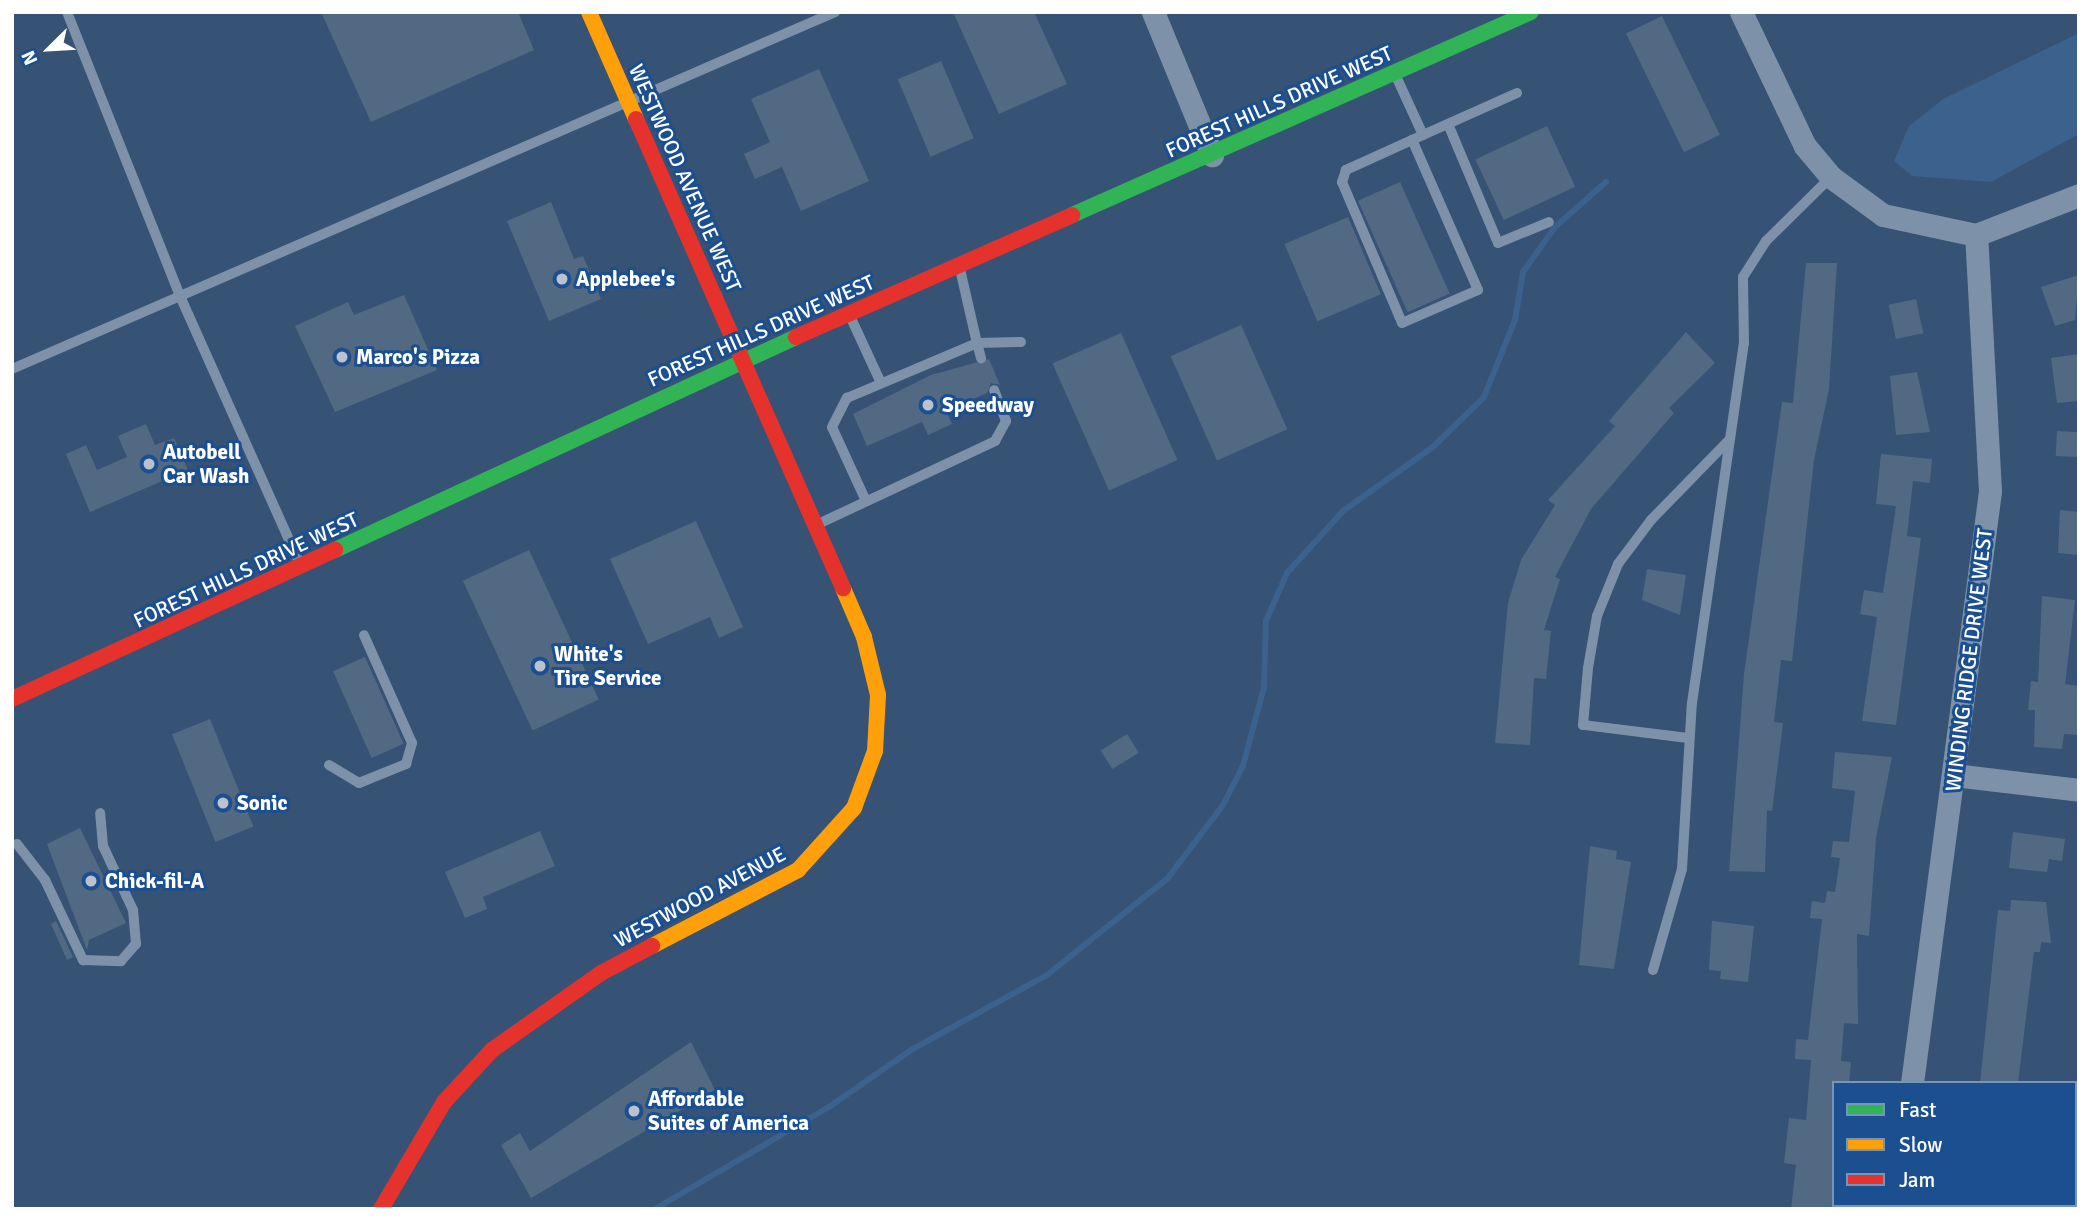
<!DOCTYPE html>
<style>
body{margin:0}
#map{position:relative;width:2091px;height:1221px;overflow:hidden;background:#365274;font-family:Signika,sans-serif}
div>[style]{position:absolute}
.water>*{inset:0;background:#3b618d}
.stream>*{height:6px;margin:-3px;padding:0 3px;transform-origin:3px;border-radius:3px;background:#3b618d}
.building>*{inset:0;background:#526984;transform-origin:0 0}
.lane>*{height:10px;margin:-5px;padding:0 5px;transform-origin:5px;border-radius:5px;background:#7d92a8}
.street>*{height:23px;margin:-11.5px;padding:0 11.5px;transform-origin:11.5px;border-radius:11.5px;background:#7d92a8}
.fast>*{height:16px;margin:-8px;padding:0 8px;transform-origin:8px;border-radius:8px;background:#30b455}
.slow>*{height:16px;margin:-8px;padding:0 8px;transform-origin:8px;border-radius:8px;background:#ff9f0a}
.jam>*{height:16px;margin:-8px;padding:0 8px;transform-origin:8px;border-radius:8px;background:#e5322d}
.dots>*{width:19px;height:19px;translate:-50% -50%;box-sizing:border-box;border:4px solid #1b4f8f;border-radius:50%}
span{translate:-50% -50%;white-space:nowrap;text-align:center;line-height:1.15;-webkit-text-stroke:6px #1b4f8f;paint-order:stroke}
.street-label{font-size:21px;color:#fff}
.poi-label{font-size:21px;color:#fff;font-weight:700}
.left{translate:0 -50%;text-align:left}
.frame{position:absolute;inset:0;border:14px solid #fff;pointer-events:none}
.legend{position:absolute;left:1832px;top:1081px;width:245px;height:126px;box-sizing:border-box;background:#1b4f8f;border:2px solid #7695bc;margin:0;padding:9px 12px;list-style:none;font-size:21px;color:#fff}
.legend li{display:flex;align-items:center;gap:14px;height:35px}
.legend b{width:35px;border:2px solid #7695bc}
.north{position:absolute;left:14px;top:14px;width:70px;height:70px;-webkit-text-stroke:5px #1b4f8f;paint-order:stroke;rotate:246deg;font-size:19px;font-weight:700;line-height:28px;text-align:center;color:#fff}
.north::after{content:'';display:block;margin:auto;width:24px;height:32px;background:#fff;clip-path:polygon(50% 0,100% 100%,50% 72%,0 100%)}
</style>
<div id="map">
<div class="water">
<div style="clip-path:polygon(2079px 33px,2079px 134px,1991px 182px,1912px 176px,1894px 161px,1909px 126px,1943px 99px)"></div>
</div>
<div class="stream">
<div style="left:655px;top:1209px;width:202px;rotate:-30.4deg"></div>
<div style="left:829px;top:1107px;width:100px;rotate:-34.8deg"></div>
<div style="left:911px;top:1050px;width:155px;rotate:-28.9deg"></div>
<div style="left:1047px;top:975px;width:154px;rotate:-38.7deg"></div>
<div style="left:1167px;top:879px;width:93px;rotate:-52.9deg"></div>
<div style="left:1223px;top:805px;width:44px;rotate:-62.9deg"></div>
<div style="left:1243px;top:766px;width:82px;rotate:-75.1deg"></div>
<div style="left:1264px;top:687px;width:66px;rotate:-88.3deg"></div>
<div style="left:1266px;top:621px;width:52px;rotate:-66.4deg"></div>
<div style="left:1287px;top:573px;width:84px;rotate:-47.9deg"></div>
<div style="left:1343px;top:511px;width:112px;rotate:-35.5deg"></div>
<div style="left:1434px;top:446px;width:70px;rotate:-44.4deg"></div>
<div style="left:1484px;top:397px;width:83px;rotate:-68.1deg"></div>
<div style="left:1515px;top:320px;width:49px;rotate:-80.5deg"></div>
<div style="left:1523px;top:272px;width:55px;rotate:-54.6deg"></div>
<div style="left:1555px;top:227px;width:68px;rotate:-41.4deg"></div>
</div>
<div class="building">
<div style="clip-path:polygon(321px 12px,518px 12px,534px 50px,371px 122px)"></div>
<div style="clip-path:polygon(953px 12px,1034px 12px,1067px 84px,999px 114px)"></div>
<div style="left:1662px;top:16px;width:132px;height:40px;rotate:64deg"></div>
<div style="left:941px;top:61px;width:84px;height:47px;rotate:67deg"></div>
<div style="clip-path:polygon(819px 69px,869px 181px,801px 211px,782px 167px,755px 179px,744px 154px,770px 142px,751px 99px)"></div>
<div style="left:1547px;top:126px;width:67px;height:79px;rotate:65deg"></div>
<div style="left:1400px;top:182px;width:122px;height:46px;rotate:66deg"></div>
<div style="clip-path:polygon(551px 202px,574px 259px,583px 256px,601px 299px,549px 321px,507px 221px)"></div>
<div style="left:1348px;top:217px;width:84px;height:69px;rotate:67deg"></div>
<div style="clip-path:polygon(1806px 263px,1837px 263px,1829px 389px,1814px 460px,1792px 661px,1781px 660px,1774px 722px,1783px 723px,1772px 811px,1767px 810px,1765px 872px,1729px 871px,1744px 674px,1782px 402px,1793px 403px)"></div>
<div style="clip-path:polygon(2079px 275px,2075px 320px,2055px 326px,2041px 287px)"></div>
<div style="clip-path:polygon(404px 295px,437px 370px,335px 412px,295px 326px,348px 302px,354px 315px)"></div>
<div style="left:1916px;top:299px;width:35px;height:28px;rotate:78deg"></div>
<div style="left:1241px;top:325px;width:114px;height:77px;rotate:66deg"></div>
<div style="clip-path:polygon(1686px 332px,1715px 363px,1669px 408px,1674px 413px,1591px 509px,1555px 577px,1560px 579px,1544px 630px,1551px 631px,1546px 679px,1534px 678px,1530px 745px,1495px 743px,1508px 603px,1521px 560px,1555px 505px,1548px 500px,1615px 426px,1609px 421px)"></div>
<div style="left:1121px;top:333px;width:139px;height:75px;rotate:66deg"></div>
<div style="clip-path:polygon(2079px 354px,2079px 401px,2057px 403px,2051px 358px)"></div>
<div style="clip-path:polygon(989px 359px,1000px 385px,991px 383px,987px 393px,946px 411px,952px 424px,928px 435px,922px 422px,867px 446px,853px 414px,931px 375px)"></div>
<div style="clip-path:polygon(1917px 372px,1930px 432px,1896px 435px,1890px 376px)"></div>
<div style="clip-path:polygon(146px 424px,155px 445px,174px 438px,188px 470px,90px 512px,66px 454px,86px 445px,97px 470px,127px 457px,118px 436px)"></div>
<div style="left:2057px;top:431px;width:22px;height:25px;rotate:3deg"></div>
<div style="clip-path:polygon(1881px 454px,1932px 459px,1930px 483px,1913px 481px,1907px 536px,1921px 538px,1896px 725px,1862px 721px,1877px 617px,1860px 614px,1864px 590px,1883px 593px,1896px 506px,1876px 504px)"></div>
<div style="clip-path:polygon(2060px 510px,2079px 512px,2079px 555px,2058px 553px)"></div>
<div style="clip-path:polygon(696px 521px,743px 627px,719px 638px,710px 617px,648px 644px,610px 559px)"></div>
<div style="left:529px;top:550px;width:165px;height:73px;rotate:65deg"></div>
<div style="clip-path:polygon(1647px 569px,1686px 575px,1680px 615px,1642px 600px)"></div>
<div style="clip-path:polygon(2042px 596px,2075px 600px,2065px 684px,2079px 686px,2079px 723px,2078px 735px,2064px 734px,2062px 749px,2034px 747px,2035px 710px,2028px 710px,2031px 681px,2038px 682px)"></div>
<div style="left:365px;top:657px;width:95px;height:35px;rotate:66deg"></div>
<div style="left:210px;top:719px;width:116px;height:41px;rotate:68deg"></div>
<div style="left:1127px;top:734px;width:22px;height:31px;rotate:58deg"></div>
<div style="clip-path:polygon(1835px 752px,1892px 757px,1876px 838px,1869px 936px,1857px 934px,1858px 1024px,1844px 1023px,1841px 1061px,1851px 1062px,1849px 1083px,1834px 1083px,1832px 1209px,1791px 1209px,1796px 1165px,1784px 1163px,1789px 1118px,1806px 1120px,1811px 1060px,1795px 1059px,1796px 1039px,1808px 1040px,1822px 919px,1810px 918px,1812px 901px,1825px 903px,1827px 891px,1835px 892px,1840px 858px,1831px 857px,1833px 841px,1849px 842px,1855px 791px,1832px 788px)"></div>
<div style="clip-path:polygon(80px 828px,126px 923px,89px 940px,87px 950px,47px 844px)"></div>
<div style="clip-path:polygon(540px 831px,555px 866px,483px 897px,487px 909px,465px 918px,445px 872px)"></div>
<div style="clip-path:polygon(2013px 832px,2065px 839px,2062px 861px,2049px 859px,2047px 872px,2009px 868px)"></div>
<div style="clip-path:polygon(1590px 846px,1617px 851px,1616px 859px,1631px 862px,1614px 969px,1579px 965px)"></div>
<div style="clip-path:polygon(2011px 900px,2046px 902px,2051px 943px,2041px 942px,2040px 952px,2034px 952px,2018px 1083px,1980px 1083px,1998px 910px,2010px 911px)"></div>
<div style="clip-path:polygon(56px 921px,73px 957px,67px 960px,51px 924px)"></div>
<div style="clip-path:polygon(1712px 921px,1754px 926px,1748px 982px,1720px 979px,1721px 971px,1709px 970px)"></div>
<div style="clip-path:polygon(691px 1042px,715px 1090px,531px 1198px,501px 1145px,520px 1133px,530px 1151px)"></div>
</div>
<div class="lane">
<div style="left:67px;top:12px;width:306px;rotate:68.3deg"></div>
<div style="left:180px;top:296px;width:291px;rotate:65.9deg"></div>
<div style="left:1395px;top:74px;width:67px;rotate:65.3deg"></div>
<div style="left:1423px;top:135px;width:85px;rotate:155.6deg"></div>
<div style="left:1346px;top:170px;width:13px;rotate:108deg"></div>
<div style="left:1342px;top:182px;width:153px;rotate:66.9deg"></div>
<div style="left:1402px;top:323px;width:83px;rotate:-23.5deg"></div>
<div style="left:1478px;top:290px;width:164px;rotate:-113.7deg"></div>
<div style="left:1448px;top:124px;width:129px;rotate:67.2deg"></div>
<div style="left:1498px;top:243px;width:55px;rotate:-22.4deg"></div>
<div style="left:1423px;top:135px;width:103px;rotate:-24.1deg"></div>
<div style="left:960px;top:269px;width:76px;rotate:77.1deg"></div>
<div style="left:977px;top:343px;width:44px;rotate:-1.3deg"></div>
<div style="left:850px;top:316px;width:74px;rotate:65.2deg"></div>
<div style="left:12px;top:369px;width:897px;rotate:-23.45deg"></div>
<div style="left:866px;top:501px;width:81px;rotate:-114.7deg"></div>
<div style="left:832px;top:427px;width:33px;rotate:-63deg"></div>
<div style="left:847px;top:398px;width:141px;rotate:-22.9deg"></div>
<div style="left:977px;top:343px;width:16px;rotate:75deg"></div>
<div style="left:816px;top:525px;width:198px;rotate:-25.1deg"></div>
<div style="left:995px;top:441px;width:23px;rotate:-61deg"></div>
<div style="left:1006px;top:421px;width:33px;rotate:-111deg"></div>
<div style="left:1688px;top:738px;width:106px;rotate:-172.9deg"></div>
<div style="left:1583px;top:725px;width:57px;rotate:-85deg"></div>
<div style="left:1588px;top:668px;width:53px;rotate:-80.2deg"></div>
<div style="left:1597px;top:616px;width:56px;rotate:-68deg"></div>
<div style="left:1618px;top:564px;width:55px;rotate:-53.1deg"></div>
<div style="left:1651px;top:520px;width:113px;rotate:-45.7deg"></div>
<div style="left:329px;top:765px;width:35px;rotate:31deg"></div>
<div style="left:359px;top:783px;width:51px;rotate:-22deg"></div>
<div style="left:406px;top:764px;width:22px;rotate:-74deg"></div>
<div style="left:412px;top:743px;width:118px;rotate:-114deg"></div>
<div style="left:17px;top:844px;width:46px;rotate:52.1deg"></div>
<div style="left:45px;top:880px;width:89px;rotate:64.6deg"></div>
<div style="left:83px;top:960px;width:38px;rotate:2deg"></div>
<div style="left:121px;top:961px;width:23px;rotate:-49deg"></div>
<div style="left:136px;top:944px;width:34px;rotate:-95deg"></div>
<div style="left:133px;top:910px;width:71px;rotate:-115.1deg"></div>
<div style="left:103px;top:846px;width:33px;rotate:-95deg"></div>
<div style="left:1653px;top:970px;width:105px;rotate:-74deg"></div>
<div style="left:1682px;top:869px;width:166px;rotate:-86.6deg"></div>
<div style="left:1692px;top:703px;width:364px;rotate:-81.8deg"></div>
<div style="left:1744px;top:343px;width:66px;rotate:-90.9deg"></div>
<div style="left:1743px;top:277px;width:43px;rotate:-57.4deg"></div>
<div style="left:1766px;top:241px;width:91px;rotate:-44.6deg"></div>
</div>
<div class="street">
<div style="left:1153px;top:12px;width:155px;rotate:67.6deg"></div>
<div style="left:1741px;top:12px;width:148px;rotate:64.5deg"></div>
<div style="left:1805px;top:146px;width:40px;rotate:50deg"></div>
<div style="left:1831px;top:177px;width:64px;rotate:36.2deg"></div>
<div style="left:1883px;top:215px;width:95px;rotate:12.1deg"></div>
<div style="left:1976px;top:235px;width:110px;rotate:-21.2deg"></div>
<div style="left:1954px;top:775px;width:126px;rotate:6.8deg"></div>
<div style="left:1912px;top:1083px;width:597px;rotate:-82.49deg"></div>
<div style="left:1990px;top:491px;width:256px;rotate:-93.1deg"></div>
<div style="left:1894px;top:1209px;width:4px;rotate:-76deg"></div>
</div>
<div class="fast">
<div style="left:1072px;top:215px;width:502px;rotate:-23.86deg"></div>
<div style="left:335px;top:550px;width:508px;rotate:-24.8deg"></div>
</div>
<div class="slow">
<div style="left:589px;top:12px;width:117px;rotate:66.3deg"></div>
<div style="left:652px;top:946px;width:165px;rotate:-27.5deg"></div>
<div style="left:798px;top:870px;width:84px;rotate:-47.9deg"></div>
<div style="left:854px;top:808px;width:61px;rotate:-69.8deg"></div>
<div style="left:875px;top:751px;width:56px;rotate:-86.9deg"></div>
<div style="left:878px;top:695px;width:60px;rotate:-103.6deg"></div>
<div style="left:864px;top:637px;width:53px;rotate:-113.2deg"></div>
</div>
<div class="jam">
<div style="left:636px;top:119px;width:513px;rotate:66.19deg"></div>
<div style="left:796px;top:337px;width:302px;rotate:-23.8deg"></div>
<div style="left:12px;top:699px;width:356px;rotate:-24.8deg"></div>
<div style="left:381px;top:1209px;width:124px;rotate:-59.5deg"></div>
<div style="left:444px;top:1102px;width:71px;rotate:-47.3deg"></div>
<div style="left:492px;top:1050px;width:133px;rotate:-35.2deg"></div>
<div style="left:601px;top:973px;width:58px;rotate:-27.9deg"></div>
</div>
<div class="dots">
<div style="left:562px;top:279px;background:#b9c2ce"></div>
<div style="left:342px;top:357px;background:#b9c2ce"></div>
<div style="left:928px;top:405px;background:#b9c2ce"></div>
<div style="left:149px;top:464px;background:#b9c2ce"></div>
<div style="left:540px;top:666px;background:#b9c2ce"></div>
<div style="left:223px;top:803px;background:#b9c2ce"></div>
<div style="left:91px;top:881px;background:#b9c2ce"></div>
<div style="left:634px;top:1111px;background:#b9c2ce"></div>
</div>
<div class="street-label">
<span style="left:1279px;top:102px;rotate:-24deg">FOREST HILLS DRIVE WEST</span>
<span style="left:685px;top:178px;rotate:66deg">WESTWOOD AVENUE WEST</span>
<span style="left:761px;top:331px;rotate:-24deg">FOREST HILLS DRIVE WEST</span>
<span style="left:246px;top:570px;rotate:-25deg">FOREST HILLS DRIVE WEST</span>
<span style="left:1969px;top:660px;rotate:-83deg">WINDING RIDGE DRIVE WEST</span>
<span style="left:700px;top:897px;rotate:-28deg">WESTWOOD AVENUE</span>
</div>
<div class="poi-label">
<span class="left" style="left:576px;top:279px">Applebee's</span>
<span class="left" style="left:356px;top:357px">Marco's Pizza</span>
<span class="left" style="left:942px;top:405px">Speedway</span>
<span class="left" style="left:163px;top:464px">Autobell<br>Car Wash</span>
<span class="left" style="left:554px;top:666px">White's<br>Tire Service</span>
<span class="left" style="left:237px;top:803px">Sonic</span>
<span class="left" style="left:105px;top:881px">Chick-fil-A</span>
<span class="left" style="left:648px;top:1111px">Affordable<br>Suites of America</span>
</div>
<div class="frame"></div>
<ul class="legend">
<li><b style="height:9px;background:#30b455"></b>Fast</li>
<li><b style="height:9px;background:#ff9f0a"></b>Slow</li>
<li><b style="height:9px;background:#e5322d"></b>Jam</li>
</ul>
<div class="north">N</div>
</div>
